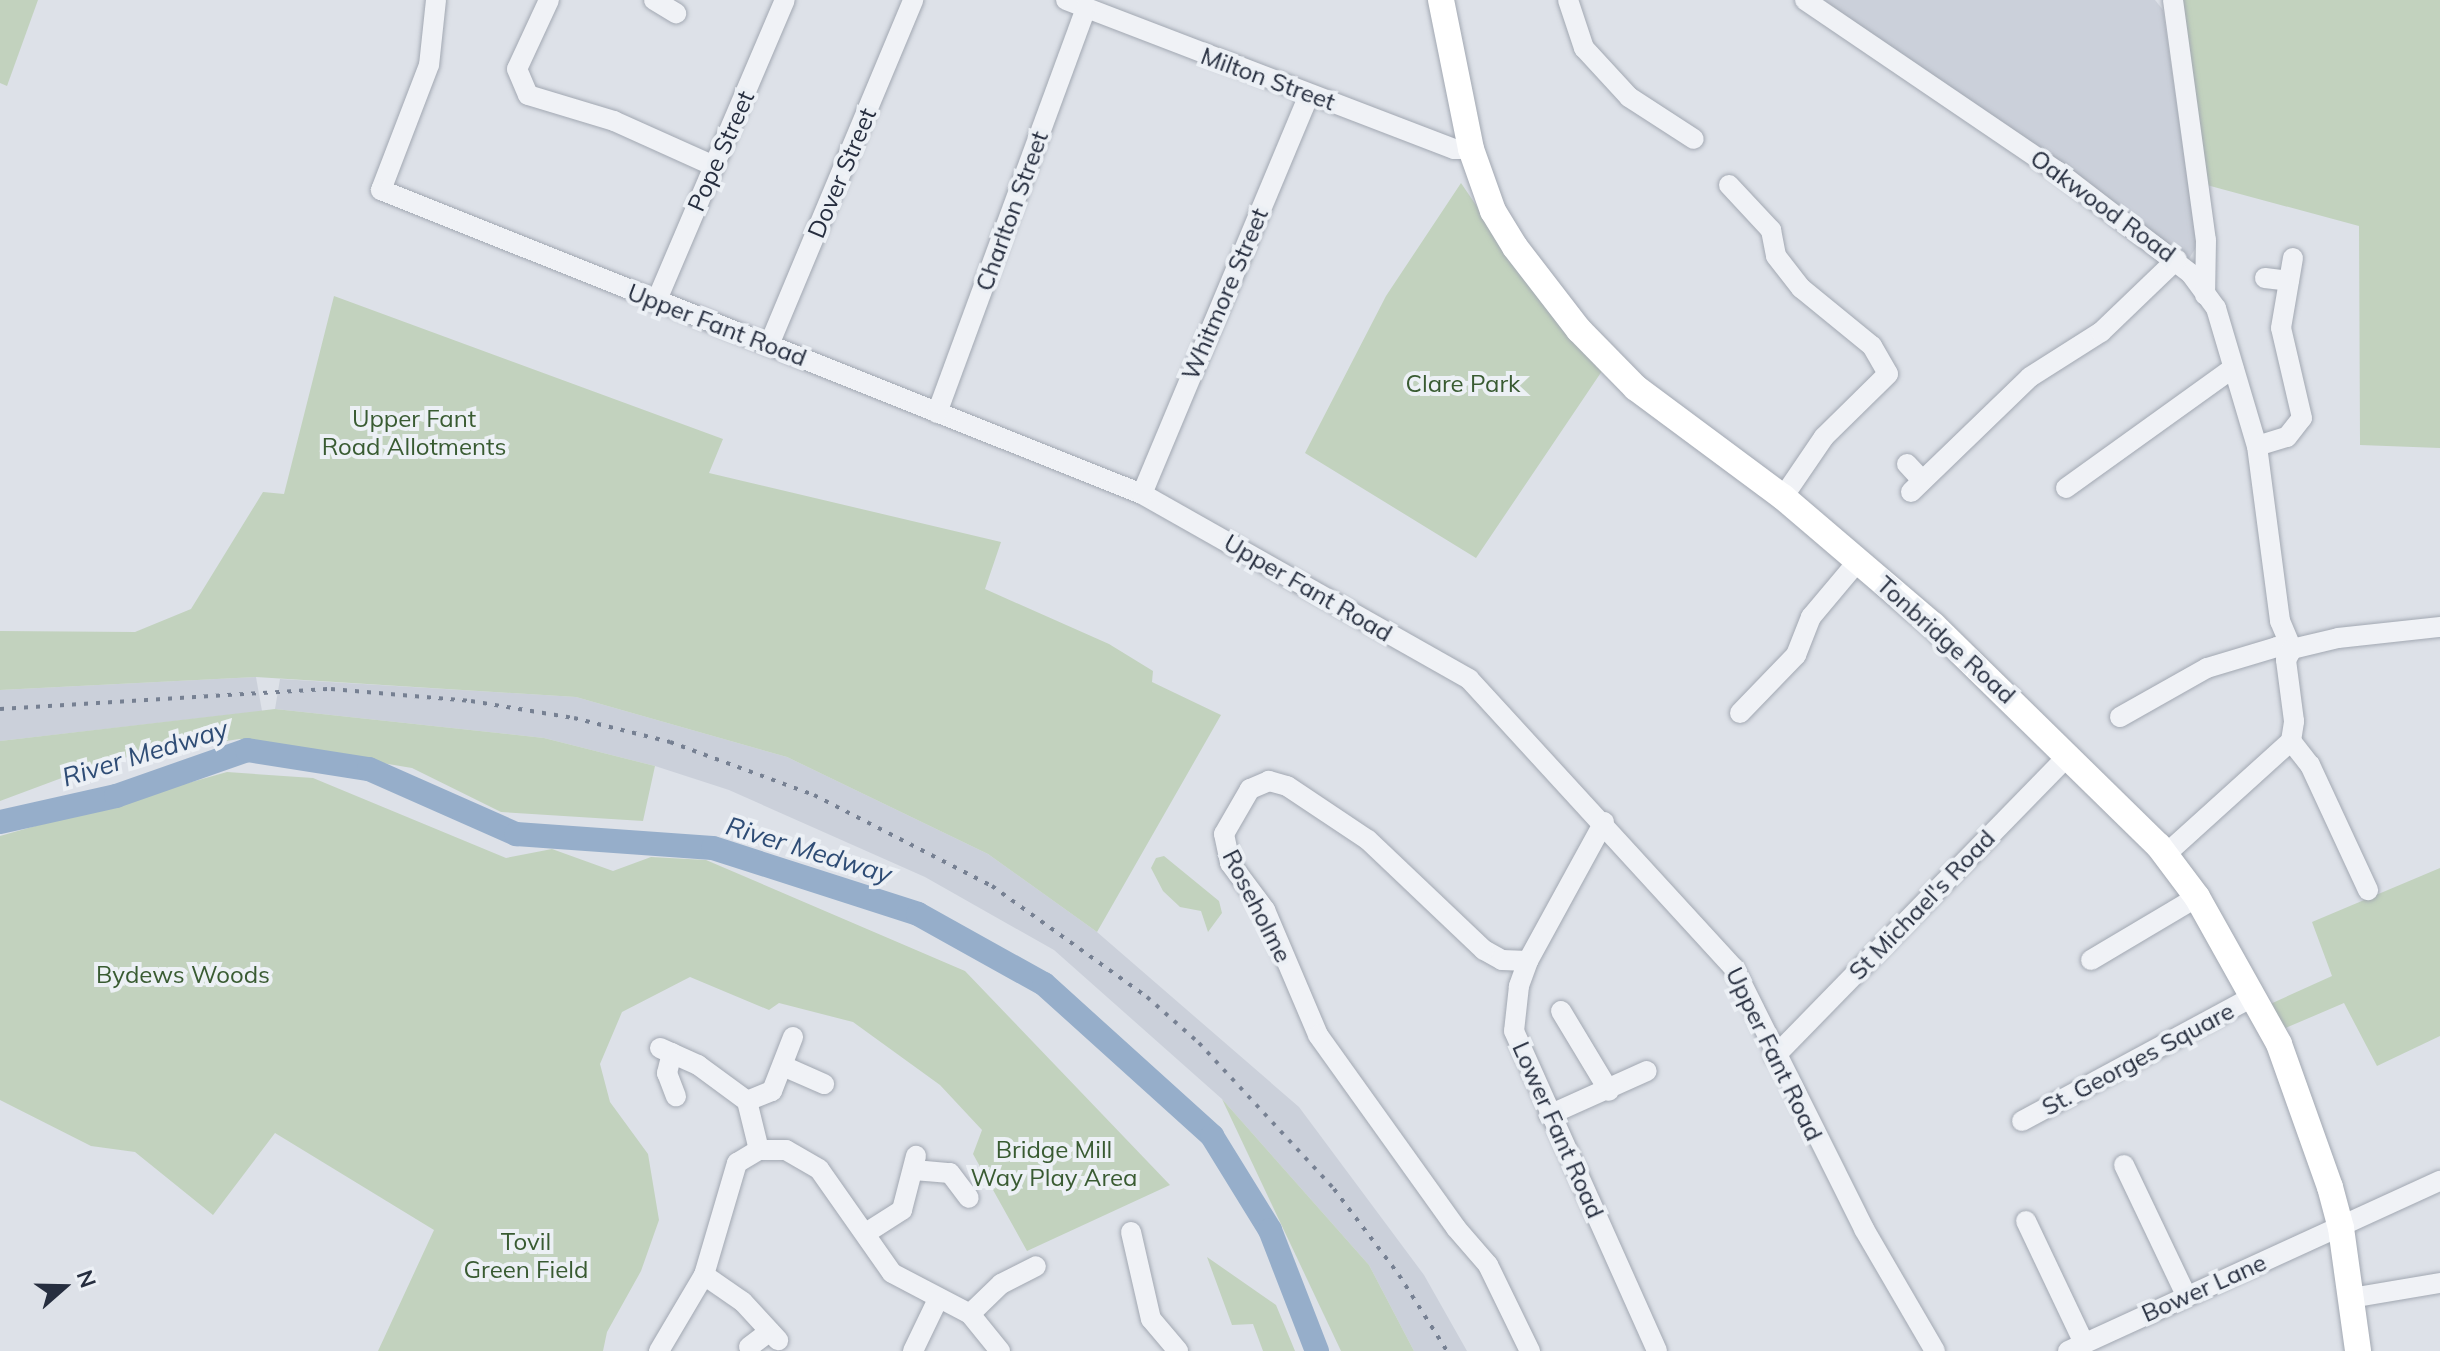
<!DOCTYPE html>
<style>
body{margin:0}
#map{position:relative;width:2440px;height:1351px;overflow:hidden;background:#dde1e8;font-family:Mulish,sans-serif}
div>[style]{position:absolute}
.built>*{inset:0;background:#cbd0da}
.green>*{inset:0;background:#c2d2be}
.river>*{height:24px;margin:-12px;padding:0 12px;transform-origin:12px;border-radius:12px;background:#96aeca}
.roads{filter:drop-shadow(0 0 2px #a2a8b2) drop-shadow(0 0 2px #a2a8b2)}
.minor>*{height:20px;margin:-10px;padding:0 10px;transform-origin:10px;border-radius:10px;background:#f0f2f6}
.major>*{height:26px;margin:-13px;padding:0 13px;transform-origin:13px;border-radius:13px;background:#fff}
.rail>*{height:4px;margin-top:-2px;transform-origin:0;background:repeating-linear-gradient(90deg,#768092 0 4px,transparent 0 12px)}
span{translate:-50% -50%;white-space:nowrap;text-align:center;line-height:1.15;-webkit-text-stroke:8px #ecf0f5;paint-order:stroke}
.street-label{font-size:24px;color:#262e3f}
.park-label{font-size:24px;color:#395b32}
.water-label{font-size:26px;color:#2e4c75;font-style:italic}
.north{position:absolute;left:24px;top:1247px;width:80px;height:80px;-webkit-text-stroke:6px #ecf0f5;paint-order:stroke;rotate:70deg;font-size:22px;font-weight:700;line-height:32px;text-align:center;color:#262e3f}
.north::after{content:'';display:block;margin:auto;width:28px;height:36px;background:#262e3f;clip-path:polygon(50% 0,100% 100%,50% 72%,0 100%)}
</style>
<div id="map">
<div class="built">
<div style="clip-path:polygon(1824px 0,2155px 0,2163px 10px,2197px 246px,2188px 260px)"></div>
<div style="clip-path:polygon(256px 677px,262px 711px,0 741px,0 690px)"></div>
<div style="clip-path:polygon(280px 679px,576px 697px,787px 757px,988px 854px,1097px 932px,1299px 1107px,1424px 1275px,1467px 1351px,1414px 1351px,1369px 1265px,1222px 1099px,1054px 950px,925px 877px,729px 790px,655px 766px,544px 738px,275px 709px)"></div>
</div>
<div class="green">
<div style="clip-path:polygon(0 0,38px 0,7px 86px,0 83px)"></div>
<div style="clip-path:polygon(2180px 0,2440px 0,2440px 448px,2360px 445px,2359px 226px,2203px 184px)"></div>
<div style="clip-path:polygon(1461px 183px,1542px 302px,1602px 371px,1476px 558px,1305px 453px,1386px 296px)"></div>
<div style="clip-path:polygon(334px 296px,723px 439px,709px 473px,1001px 542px,985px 589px,1109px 644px,1153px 671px,1152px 682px,1221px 715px,1097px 932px,988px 854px,787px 757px,576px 697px,256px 677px,0 690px,0 631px,135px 632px,191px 609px,263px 492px,284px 494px)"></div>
<div style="clip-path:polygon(275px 709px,544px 738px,655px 766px,643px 821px,501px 812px,412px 768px,239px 739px,110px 760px,0 801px,0 741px)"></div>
<div style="clip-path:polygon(227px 772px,313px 778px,506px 858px,552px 849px,613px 871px,651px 857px,706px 860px,965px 971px,1170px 1185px,1027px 1251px,973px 1154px,982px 1130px,940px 1085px,853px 1022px,779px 1003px,769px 1010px,690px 977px,622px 1012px,600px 1064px,610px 1102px,648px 1154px,659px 1220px,641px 1271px,607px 1332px,603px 1351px,378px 1351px,434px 1230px,275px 1133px,213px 1215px,135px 1152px,91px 1146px,0 1100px,0 836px)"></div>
<div style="clip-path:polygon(1164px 856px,1219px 901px,1222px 913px,1208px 932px,1201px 911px,1180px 907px,1163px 891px,1151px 868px,1156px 858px)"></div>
<div style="clip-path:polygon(2440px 868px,2440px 1036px,2377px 1066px,2344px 1003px,2281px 1030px,2268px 1005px,2332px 976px,2312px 922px)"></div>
<div style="clip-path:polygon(1222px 1099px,1369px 1265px,1414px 1351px,1341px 1351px)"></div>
<div style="clip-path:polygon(1207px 1257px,1276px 1305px,1295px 1351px,1263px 1351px,1253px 1324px,1232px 1325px)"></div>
</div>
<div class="river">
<div style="left:0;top:822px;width:119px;rotate:-12.6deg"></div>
<div style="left:116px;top:796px;width:139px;rotate:-19.3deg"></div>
<div style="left:247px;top:750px;width:123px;rotate:8.9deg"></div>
<div style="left:369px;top:769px;width:161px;rotate:23.9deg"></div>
<div style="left:516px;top:834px;width:197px;rotate:4.1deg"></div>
<div style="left:713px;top:848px;width:215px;rotate:17.8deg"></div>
<div style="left:918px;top:914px;width:144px;rotate:29.1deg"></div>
<div style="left:1044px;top:984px;width:227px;rotate:42.1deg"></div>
<div style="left:1212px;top:1136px;width:110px;rotate:58.3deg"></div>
<div style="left:1270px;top:1230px;width:130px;rotate:68.8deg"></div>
</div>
<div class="roads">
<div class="minor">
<div style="left:436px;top:0;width:65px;rotate:96.1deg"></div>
<div style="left:429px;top:65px;width:134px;rotate:111deg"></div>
<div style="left:381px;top:190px;width:819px;rotate:21.78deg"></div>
<div style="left:1142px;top:494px;width:376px;rotate:29.5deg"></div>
<div style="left:1469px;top:679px;width:392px;rotate:47.5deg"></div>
<div style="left:1734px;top:968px;width:292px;rotate:63.5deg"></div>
<div style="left:1864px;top:1229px;width:141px;rotate:59.8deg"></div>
<div style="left:549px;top:0;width:76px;rotate:114.9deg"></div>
<div style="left:517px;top:69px;width:28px;rotate:67deg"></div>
<div style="left:528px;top:95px;width:90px;rotate:16.8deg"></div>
<div style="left:614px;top:121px;width:110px;rotate:24.2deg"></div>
<div style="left:654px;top:0;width:26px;rotate:31deg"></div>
<div style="left:1066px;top:0;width:416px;rotate:21deg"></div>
<div style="left:1454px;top:149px;width:17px"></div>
<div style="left:1568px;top:0;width:51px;rotate:71.6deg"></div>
<div style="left:1584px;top:48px;width:67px;rotate:47.4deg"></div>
<div style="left:1629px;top:97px;width:77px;rotate:32.9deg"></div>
<div style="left:1805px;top:0;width:305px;rotate:34.2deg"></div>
<div style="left:2057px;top:171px;width:169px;rotate:37.5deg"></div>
<div style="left:2191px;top:274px;width:42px;rotate:53.7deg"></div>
<div style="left:2216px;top:308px;width:144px;rotate:73.5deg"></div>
<div style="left:2257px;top:446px;width:177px;rotate:82.5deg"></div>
<div style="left:2280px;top:621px;width:30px;rotate:67deg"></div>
<div style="left:2173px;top:0;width:242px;rotate:82.2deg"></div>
<div style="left:2206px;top:240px;width:55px;rotate:91deg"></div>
<div style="left:1729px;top:185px;width:62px;rotate:47deg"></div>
<div style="left:1771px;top:230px;width:26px;rotate:79deg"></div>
<div style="left:1776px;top:256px;width:41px;rotate:52deg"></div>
<div style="left:1801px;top:288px;width:92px;rotate:39.2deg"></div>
<div style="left:1872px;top:346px;width:32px;rotate:60deg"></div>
<div style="left:1888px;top:374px;width:90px;rotate:135.5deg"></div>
<div style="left:1824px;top:437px;width:73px;rotate:124.3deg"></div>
<div style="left:2265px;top:278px;width:24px;rotate:7deg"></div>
<div style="left:656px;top:302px;width:328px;rotate:-66.9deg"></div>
<div style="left:769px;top:345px;width:374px;rotate:-67.3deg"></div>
<div style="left:937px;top:413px;width:431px;rotate:-69.8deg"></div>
<div style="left:2257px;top:446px;width:31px;rotate:-17deg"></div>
<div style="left:2287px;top:437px;width:24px;rotate:-52deg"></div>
<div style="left:2302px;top:418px;width:92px;rotate:-103.1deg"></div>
<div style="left:2281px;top:328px;width:71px;rotate:-80.3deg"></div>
<div style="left:1907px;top:464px;width:22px;rotate:47deg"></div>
<div style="left:2066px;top:488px;width:206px;rotate:-35.7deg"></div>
<div style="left:1911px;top:492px;width:165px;rotate:-44deg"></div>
<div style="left:2030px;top:377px;width:84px;rotate:-32.4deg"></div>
<div style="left:2101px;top:332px;width:105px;rotate:-43.8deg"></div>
<div style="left:1142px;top:494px;width:433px;rotate:-67.3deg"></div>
<div style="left:1740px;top:713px;width:81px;rotate:-46deg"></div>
<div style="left:1796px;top:655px;width:41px;rotate:-68.5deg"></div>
<div style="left:1811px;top:617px;width:73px;rotate:-50deg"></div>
<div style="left:2120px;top:717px;width:100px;rotate:-29.4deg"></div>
<div style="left:2207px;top:668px;width:73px;rotate:-16.7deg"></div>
<div style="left:2277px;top:647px;width:15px;rotate:8deg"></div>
<div style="left:2291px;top:741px;width:31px;rotate:52deg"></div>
<div style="left:2310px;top:765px;width:138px;rotate:65.1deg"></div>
<div style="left:1604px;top:822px;width:158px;rotate:118.7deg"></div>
<div style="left:1528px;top:961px;width:27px;rotate:110deg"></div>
<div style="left:1519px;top:986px;width:45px;rotate:96.3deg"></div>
<div style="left:1514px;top:1031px;width:350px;rotate:65.9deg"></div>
<div style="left:2166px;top:854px;width:169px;rotate:-42.1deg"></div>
<div style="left:2291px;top:741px;width:20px;rotate:-81deg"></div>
<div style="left:2294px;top:721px;width:62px;rotate:-97.5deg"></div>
<div style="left:2286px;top:660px;width:13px;rotate:-61deg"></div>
<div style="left:2292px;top:649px;width:47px;rotate:-13.4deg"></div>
<div style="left:2338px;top:638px;width:103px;rotate:-6.2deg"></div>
<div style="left:2091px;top:960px;width:123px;rotate:-30.7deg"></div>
<div style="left:1528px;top:961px;width:26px;rotate:-178deg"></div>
<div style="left:1502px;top:960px;width:21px;rotate:-151deg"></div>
<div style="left:1484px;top:950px;width:160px;rotate:-136.5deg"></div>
<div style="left:1368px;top:840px;width:97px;rotate:-146.3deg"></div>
<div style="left:1287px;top:786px;width:19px;rotate:-164deg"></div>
<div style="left:1269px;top:781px;width:21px;rotate:157deg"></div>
<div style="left:1250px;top:789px;width:52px;rotate:120deg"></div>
<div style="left:1224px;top:834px;width:30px;rotate:78deg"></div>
<div style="left:1230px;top:863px;width:59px;rotate:53.3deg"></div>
<div style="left:1265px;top:910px;width:136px;rotate:67deg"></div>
<div style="left:1318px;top:1035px;width:237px;rotate:54.4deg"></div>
<div style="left:1456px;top:1228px;width:49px;rotate:49.1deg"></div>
<div style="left:1488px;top:1265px;width:96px;rotate:64deg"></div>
<div style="left:1561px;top:1011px;width:93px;rotate:59deg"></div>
<div style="left:660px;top:1048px;width:42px;rotate:24.1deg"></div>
<div style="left:698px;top:1065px;width:61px;rotate:36.3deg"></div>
<div style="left:747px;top:1101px;width:50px;rotate:76.2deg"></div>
<div style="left:672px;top:1053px;width:21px;rotate:104deg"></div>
<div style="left:667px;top:1073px;width:25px;rotate:69deg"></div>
<div style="left:1775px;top:1056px;width:421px;rotate:-45.7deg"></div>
<div style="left:783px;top:1066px;width:45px;rotate:23.7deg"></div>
<div style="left:747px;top:1101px;width:27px;rotate:-22deg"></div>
<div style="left:772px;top:1091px;width:58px;rotate:-68.7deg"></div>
<div style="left:1549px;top:1115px;width:107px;rotate:-24.2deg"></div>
<div style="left:2022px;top:1121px;width:264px;rotate:-28.3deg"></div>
<div style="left:2124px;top:1165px;width:144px;rotate:64.5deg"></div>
<div style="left:914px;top:1170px;width:36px;rotate:5deg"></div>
<div style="left:950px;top:1173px;width:31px;rotate:53deg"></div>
<div style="left:2026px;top:1221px;width:135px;rotate:64.6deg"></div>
<div style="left:1131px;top:1232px;width:89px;rotate:77.1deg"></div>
<div style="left:1151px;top:1319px;width:42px;rotate:49.8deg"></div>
<div style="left:866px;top:1233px;width:43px;rotate:-32.6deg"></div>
<div style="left:902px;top:1210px;width:56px;rotate:-75.5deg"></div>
<div style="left:704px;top:1275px;width:47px;rotate:34.7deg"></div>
<div style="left:743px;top:1302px;width:52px;rotate:47.4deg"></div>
<div style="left:2351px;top:1298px;width:90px;rotate:-9.6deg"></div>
<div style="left:970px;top:1314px;width:43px;rotate:-44.1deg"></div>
<div style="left:1001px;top:1284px;width:39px;rotate:-27deg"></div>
<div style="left:749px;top:1347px;width:26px;rotate:-37deg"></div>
<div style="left:659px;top:1351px;width:88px;rotate:-59.4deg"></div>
<div style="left:704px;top:1275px;width:117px;rotate:-73.6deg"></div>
<div style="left:737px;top:1163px;width:26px;rotate:-31deg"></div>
<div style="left:759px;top:1150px;width:27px"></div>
<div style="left:786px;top:1150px;width:38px;rotate:30deg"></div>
<div style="left:819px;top:1169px;width:127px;rotate:54.9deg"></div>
<div style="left:892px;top:1273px;width:88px;rotate:27.7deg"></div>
<div style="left:970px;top:1314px;width:48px;rotate:51deg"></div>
<div style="left:913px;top:1351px;width:58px;rotate:-64.3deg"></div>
<div style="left:2068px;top:1351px;width:409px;rotate:-24.6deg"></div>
</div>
<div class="major">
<div style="left:1441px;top:0;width:152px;rotate:78.6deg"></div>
<div style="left:1471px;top:149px;width:66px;rotate:70.5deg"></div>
<div style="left:1493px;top:211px;width:42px;rotate:58.6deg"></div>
<div style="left:1515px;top:247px;width:105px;rotate:52.4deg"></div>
<div style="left:1579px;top:330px;width:81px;rotate:45.5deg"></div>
<div style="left:1636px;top:388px;width:183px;rotate:36.6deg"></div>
<div style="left:1783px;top:497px;width:197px;rotate:40.5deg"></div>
<div style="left:1933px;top:625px;width:315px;rotate:44.4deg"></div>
<div style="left:2158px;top:845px;width:65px;rotate:53.1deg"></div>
<div style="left:2197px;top:897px;width:168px;rotate:60.8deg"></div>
<div style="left:2279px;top:1044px;width:152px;rotate:70.4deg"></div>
<div style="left:2330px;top:1187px;width:42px;rotate:75deg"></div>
<div style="left:2341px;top:1228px;width:124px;rotate:82.1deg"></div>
</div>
</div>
<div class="rail">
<div style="left:0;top:709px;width:332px;rotate:-3.5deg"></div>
<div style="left:331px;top:689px;width:141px;rotate:4.9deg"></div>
<div style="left:471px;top:701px;width:104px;rotate:9.4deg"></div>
<div style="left:574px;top:718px;width:99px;rotate:14deg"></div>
<div style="left:670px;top:742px;width:153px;rotate:20.2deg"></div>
<div style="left:814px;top:795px;width:200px;rotate:27.1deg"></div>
<div style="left:992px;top:886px;width:191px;rotate:35.6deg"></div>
<div style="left:1147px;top:997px;width:69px;rotate:41.5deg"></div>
<div style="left:1199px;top:1043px;width:199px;rotate:47.2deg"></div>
<div style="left:1334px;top:1189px;width:108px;rotate:52.9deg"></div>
<div style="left:1399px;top:1275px;width:90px;rotate:57.7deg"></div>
</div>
<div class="street-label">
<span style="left:1268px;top:79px;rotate:20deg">Milton Street</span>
<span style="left:721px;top:151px;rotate:-66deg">Pope Street</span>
<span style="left:842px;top:173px;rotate:-67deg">Dover Street</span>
<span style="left:2103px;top:206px;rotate:36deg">Oakwood Road</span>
<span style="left:1012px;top:211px;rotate:-70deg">Charlton Street</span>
<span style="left:1225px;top:294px;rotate:-67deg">Whitmore Street</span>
<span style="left:717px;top:325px;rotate:21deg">Upper Fant Road</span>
<span style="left:1308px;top:588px;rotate:30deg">Upper Fant Road</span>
<span style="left:1946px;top:640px;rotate:42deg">Tonbridge Road</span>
<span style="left:1922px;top:905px;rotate:-46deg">St Michael's Road</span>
<span style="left:1257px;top:906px;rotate:63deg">Roseholme</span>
<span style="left:1774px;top:1054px;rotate:64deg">Upper Fant Road</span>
<span style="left:2138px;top:1059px;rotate:-28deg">St. Georges Square</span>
<span style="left:1558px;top:1130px;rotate:66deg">Lower Fant Road</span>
<span style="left:2204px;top:1288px;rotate:-24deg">Bower Lane</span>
</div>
<div class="park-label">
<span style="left:1463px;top:384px">Clare Park</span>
<span style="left:414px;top:433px">Upper Fant<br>Road Allotments</span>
<span style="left:183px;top:975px">Bydews Woods</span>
<span style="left:1054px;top:1164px">Bridge Mill<br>Way Play Area</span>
<span style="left:526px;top:1256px">Tovil<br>Green Field</span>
</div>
<div class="water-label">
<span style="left:145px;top:753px;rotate:-17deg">River Medway</span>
<span style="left:809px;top:850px;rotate:17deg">River Medway</span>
</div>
<div class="north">N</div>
</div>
